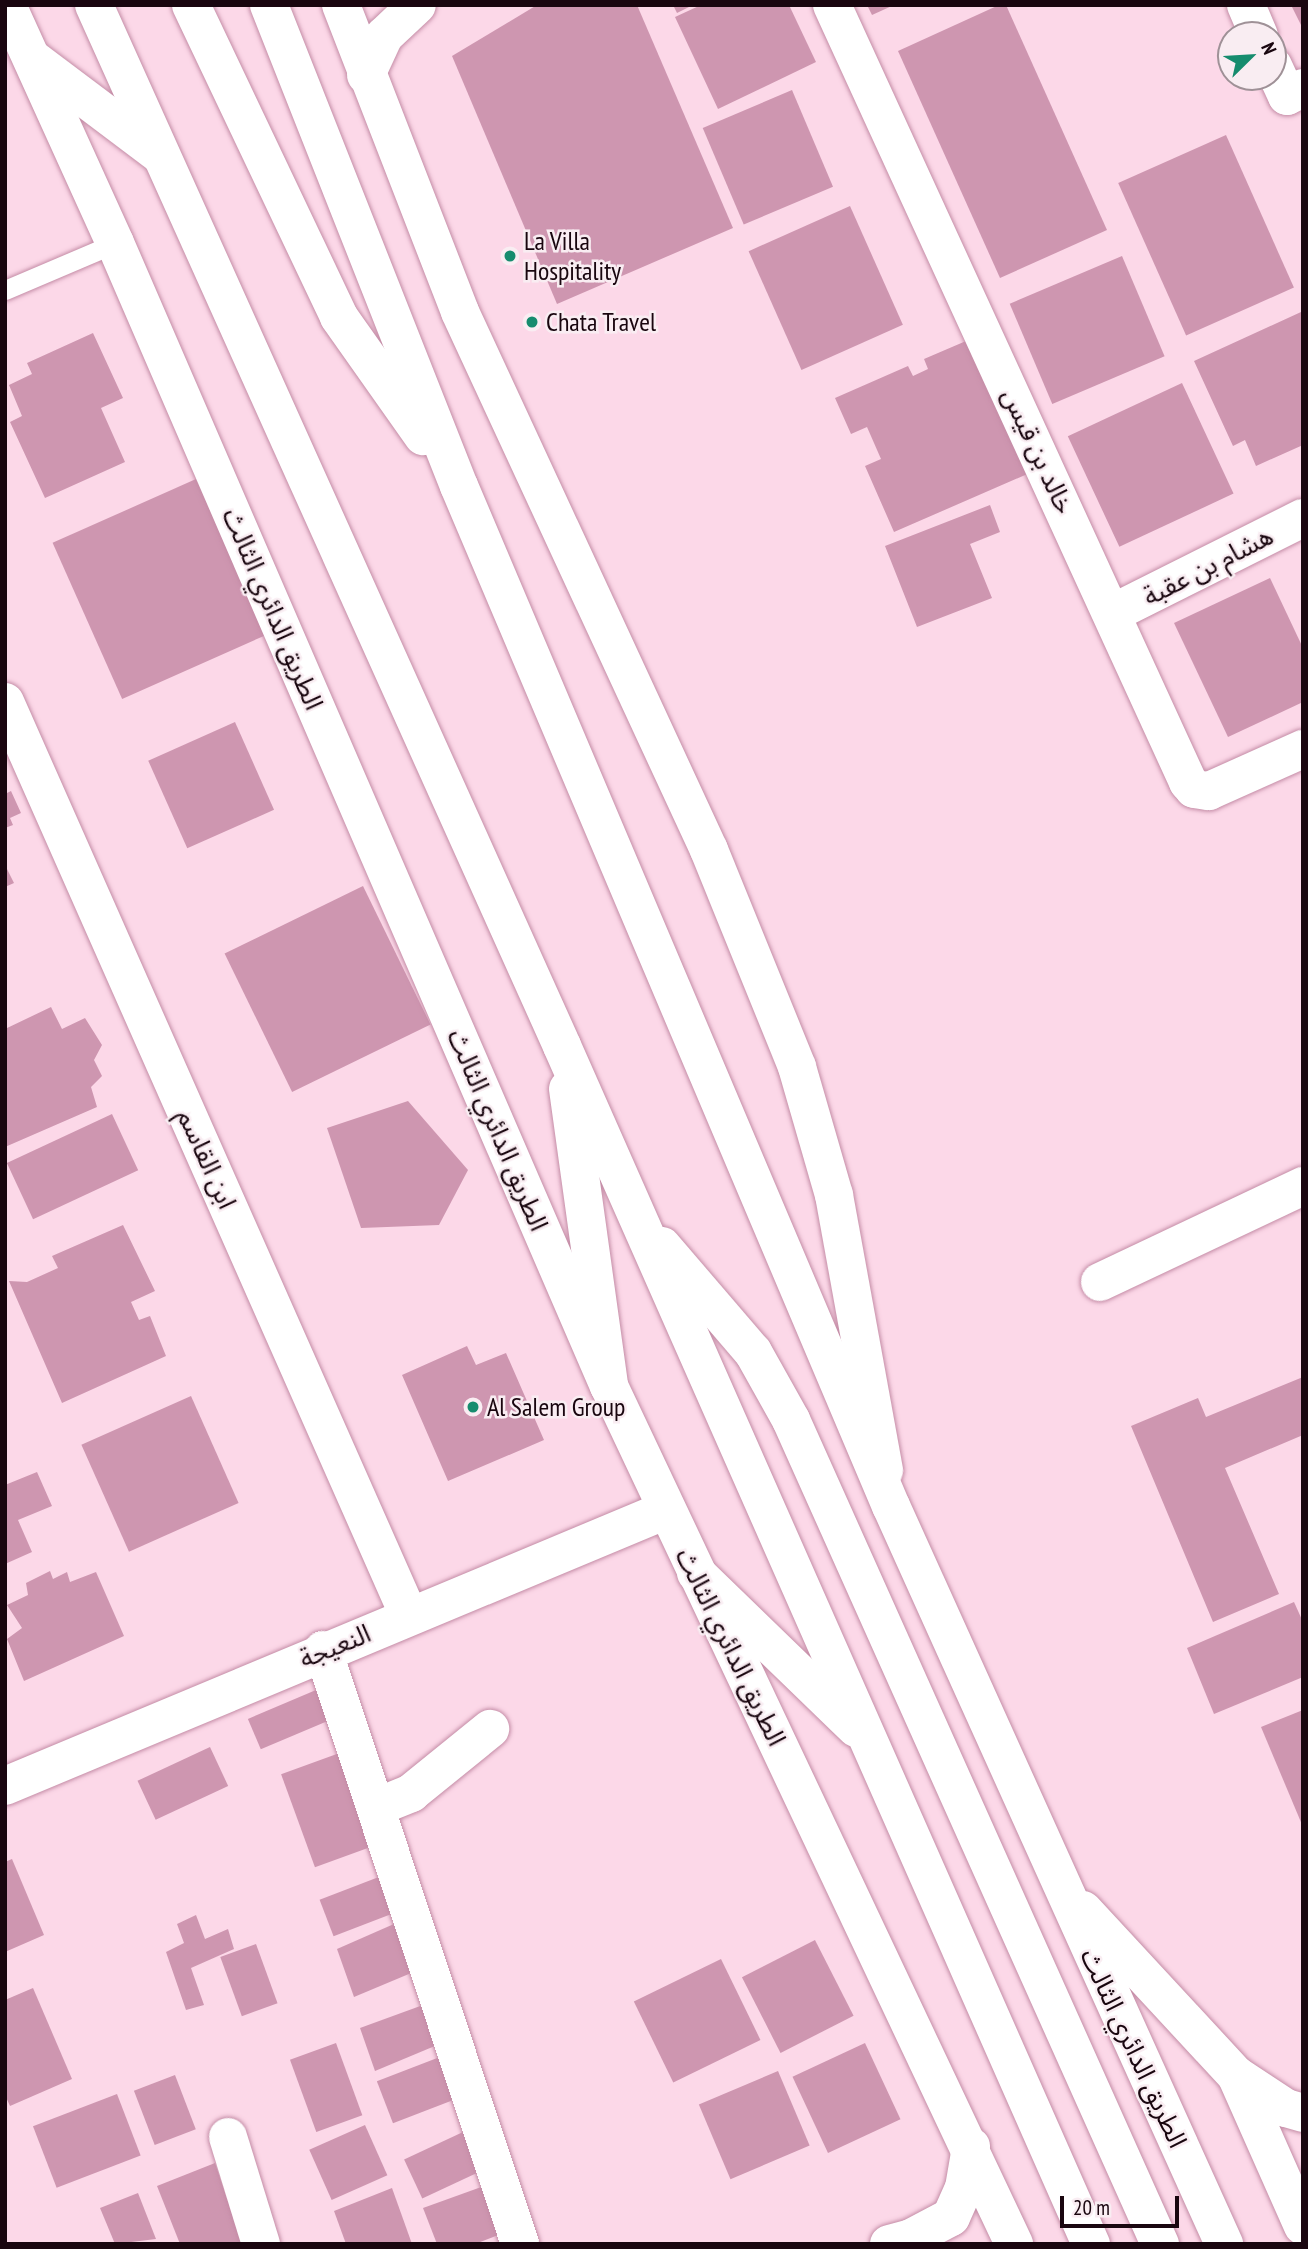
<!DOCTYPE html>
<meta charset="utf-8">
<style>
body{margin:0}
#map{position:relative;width:1308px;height:2249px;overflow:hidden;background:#fcd8e8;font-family:"PT Sans Narrow","Noto Sans Arabic",sans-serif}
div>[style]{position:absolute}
.building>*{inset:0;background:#ce96b0;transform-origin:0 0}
.roads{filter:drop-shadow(0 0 2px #c48ca6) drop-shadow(0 0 2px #c48ca6)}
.service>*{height:19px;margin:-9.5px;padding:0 9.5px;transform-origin:9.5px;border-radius:9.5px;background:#fff}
.minor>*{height:38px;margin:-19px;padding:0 19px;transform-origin:19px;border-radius:19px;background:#fff}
.trunk>*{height:38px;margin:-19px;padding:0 19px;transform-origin:19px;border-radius:19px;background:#fff}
.dots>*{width:19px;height:19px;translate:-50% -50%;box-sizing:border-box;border:4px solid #f9edf2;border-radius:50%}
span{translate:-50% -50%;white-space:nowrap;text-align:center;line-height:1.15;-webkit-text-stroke:5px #f9edf2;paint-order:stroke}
.poi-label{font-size:26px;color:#19060f}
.left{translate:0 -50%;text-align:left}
.street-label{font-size:26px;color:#19060f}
.frame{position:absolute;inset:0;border:7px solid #19060f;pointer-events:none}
.north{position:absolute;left:1217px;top:21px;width:70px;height:70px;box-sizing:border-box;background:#f9edf2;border:2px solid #9f9197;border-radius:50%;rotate:66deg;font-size:19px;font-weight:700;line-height:28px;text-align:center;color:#19060f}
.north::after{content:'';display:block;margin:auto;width:24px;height:32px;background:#168c6e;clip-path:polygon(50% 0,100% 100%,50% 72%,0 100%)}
.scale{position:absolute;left:1060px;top:2196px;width:119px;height:32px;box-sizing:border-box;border:4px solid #19060f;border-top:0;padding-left:9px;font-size:21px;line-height:24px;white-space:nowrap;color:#19060f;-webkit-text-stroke:5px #f9edf2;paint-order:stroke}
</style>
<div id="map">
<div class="building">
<div style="clip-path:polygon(537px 5px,637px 5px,733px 228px,557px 304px,452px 56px)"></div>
<div style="clip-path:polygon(673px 5px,693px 5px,677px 13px)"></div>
<div style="clip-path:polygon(701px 5px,789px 5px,816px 62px,718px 109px,675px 17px)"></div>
<div style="clip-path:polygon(867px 5px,894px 5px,872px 15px)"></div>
<div style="clip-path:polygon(999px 5px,1006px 5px,1107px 230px,1000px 278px,898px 51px)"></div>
<div style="clip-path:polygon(1291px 5px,1303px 5px,1303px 29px)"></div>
<div style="left:792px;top:90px;width:105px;height:97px;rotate:67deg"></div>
<div style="left:1226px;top:135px;width:167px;height:118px;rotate:66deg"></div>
<div style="left:850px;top:206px;width:130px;height:111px;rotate:66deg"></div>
<div style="left:1122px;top:256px;width:109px;height:122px;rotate:67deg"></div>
<div style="clip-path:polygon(1301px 312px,1303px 445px,1256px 466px,1245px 440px,1233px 446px,1194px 361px)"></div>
<div style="clip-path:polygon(93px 333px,123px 398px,101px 408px,125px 462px,45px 498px,10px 422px,22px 416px,9px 385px,32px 374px,27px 363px)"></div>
<div style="clip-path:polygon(973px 338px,1032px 472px,894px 532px,865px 466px,881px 459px,867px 427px,851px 434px,835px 398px,908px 366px,913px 376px,928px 369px,924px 359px)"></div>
<div style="left:1182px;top:383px;width:122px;height:126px;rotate:65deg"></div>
<div style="left:196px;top:479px;width:171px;height:157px;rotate:66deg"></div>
<div style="clip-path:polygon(990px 505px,1000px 532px,970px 544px,992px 598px,917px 627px,885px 546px)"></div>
<div style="clip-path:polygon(1270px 578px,1303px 648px,1303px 702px,1228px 737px,1174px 623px)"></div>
<div style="left:235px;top:722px;width:96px;height:95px;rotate:66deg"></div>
<div style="clip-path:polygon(11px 791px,21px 813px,10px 818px,13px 825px,5px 828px,5px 794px)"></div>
<div style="clip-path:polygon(5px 865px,14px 883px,5px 887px)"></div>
<div style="left:363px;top:886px;width:154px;height:154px;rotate:64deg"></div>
<div style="clip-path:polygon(51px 1007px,62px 1029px,85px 1018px,102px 1045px,94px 1060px,102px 1076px,91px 1087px,97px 1107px,5px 1147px,5px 1029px)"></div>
<div style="clip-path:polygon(408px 1101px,468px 1170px,439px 1225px,361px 1228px,327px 1128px)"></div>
<div style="left:112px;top:1114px;width:62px;height:116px;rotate:65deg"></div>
<div style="clip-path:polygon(123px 1225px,155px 1291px,131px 1302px,139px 1320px,150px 1316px,166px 1356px,62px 1403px,9px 1281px,27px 1282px,58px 1268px,52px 1256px)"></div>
<div style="clip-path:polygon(467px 1346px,476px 1365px,506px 1353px,544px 1440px,448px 1481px,402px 1375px)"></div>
<div style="clip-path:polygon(1303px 1377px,1303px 1435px,1225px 1468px,1279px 1594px,1213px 1622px,1131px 1426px,1198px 1398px,1206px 1417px)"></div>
<div style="left:191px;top:1396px;width:117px;height:120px;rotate:66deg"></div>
<div style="clip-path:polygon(37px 1472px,52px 1506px,18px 1520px,32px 1552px,5px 1564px,5px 1485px)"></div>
<div style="clip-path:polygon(50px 1571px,53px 1579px,67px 1572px,70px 1582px,96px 1572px,124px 1636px,24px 1681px,7px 1639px,22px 1628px,7px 1605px,28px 1595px,26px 1583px)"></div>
<div style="clip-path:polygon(1294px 1602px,1303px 1622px,1303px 1677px,1214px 1714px,1187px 1648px)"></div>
<div style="left:316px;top:1690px;width:33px;height:74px;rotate:67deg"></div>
<div style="clip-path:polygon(1303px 1710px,1303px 1827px,1261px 1727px)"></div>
<div style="left:210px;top:1747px;width:43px;height:80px;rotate:65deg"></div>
<div style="left:345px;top:1751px;width:99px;height:68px;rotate:70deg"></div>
<div style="clip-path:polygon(12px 1859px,44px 1935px,5px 1952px,5px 1862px)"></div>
<div style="left:384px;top:1875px;width:39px;height:69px;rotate:69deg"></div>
<div style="clip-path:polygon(196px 1915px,205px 1939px,228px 1929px,234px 1949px,191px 1968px,204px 2005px,186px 2010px,166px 1952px,184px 1943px,177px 1924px)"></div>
<div style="clip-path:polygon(403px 1920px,416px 1971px,354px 1997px,337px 1949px)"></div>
<div style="left:815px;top:1940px;width:85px;height:82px;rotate:63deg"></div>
<div style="left:256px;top:1944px;width:63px;height:38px;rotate:70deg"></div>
<div style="left:721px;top:1959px;width:90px;height:97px;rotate:64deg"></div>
<div style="clip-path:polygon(33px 1988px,72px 2079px,10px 2106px,5px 2095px,5px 2000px)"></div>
<div style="clip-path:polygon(423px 2005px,442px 2043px,375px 2071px,360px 2028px)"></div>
<div style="left:336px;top:2043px;width:77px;height:49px;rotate:70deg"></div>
<div style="left:865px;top:2043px;width:84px;height:80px;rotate:65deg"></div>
<div style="left:445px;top:2055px;width:45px;height:73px;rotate:69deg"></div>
<div style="left:778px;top:2071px;width:81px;height:86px;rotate:67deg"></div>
<div style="left:175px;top:2075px;width:58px;height:44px;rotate:69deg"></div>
<div style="left:117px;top:2094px;width:66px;height:90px;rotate:69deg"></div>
<div style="left:365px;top:2125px;width:55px;height:61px;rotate:66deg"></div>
<div style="left:463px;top:2132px;width:43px;height:65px;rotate:65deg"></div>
<div style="clip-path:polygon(215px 2163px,242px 2244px,180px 2244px,157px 2186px)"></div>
<div style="clip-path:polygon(484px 2186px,501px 2234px,475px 2244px,437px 2244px,423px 2208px)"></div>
<div style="clip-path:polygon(392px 2188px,412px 2244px,346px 2244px,334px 2211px)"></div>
<div style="clip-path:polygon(138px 2193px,156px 2239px,115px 2244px,100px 2208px)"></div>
</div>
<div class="roads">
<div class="service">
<div style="left:5px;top:290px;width:120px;rotate:-23.1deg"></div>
</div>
<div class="minor">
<div style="left:7px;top:5px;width:261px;rotate:65.6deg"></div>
<div style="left:115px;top:243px;width:1245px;rotate:66.63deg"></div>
<div style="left:609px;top:1386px;width:949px;rotate:64.73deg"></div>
<div style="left:341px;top:5px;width:329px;rotate:68.8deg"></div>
<div style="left:460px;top:312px;width:593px;rotate:65.16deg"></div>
<div style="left:709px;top:850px;width:234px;rotate:67.9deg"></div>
<div style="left:797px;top:1067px;width:133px;rotate:73.9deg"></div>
<div style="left:834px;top:1195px;width:280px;rotate:79.7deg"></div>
<div style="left:832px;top:5px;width:855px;rotate:65.38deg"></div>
<div style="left:1188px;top:782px;width:9px;rotate:49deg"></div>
<div style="left:1194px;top:789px;width:15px;rotate:8deg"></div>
<div style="left:1209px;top:791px;width:103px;rotate:-24.1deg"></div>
<div style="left:1246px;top:5px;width:33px;rotate:67deg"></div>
<div style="left:1273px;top:66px;width:33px;rotate:65deg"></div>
<div style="left:1287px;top:96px;width:18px;rotate:-27deg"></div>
<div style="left:366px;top:75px;width:43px;rotate:-65.2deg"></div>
<div style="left:384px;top:36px;width:45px;rotate:-43.2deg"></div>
<div style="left:1113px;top:613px;width:212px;rotate:-26.6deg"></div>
<div style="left:5px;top:702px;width:999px;rotate:66.15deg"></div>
<div style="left:1100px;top:1282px;width:225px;rotate:-25.3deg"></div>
<div style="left:323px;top:1650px;width:626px;rotate:71.65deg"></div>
<div style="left:5px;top:1786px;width:716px;rotate:-22.66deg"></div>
<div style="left:377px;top:1807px;width:37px;rotate:-22deg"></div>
<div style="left:411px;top:1793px;width:102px;rotate:-39deg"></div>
<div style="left:1236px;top:2075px;width:165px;rotate:66.1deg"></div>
<div style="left:1236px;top:2075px;width:60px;rotate:33.4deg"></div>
<div style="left:1286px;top:2108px;width:18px;rotate:16deg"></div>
<div style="left:228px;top:2137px;width:112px;rotate:72.9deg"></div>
<div style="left:889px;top:2244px;width:23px;rotate:-15deg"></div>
<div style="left:911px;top:2238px;width:45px;rotate:-27.7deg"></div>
<div style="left:951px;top:2217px;width:32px;rotate:-66deg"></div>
<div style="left:964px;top:2188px;width:42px;rotate:-80.3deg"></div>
</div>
<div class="trunk">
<div style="left:94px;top:5px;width:1141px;rotate:65.79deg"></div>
<div style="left:562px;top:1046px;width:1310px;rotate:66.18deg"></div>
<div style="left:191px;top:5px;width:345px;rotate:64.6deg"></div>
<div style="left:339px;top:317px;width:146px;rotate:54.8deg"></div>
<div style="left:269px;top:5px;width:517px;rotate:68.45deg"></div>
<div style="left:459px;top:486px;width:1108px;rotate:67.05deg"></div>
<div style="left:891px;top:1506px;width:810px;rotate:65.71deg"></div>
<div style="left:33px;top:59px;width:158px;rotate:37deg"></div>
<div style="left:568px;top:1089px;width:300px;rotate:82.1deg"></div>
<div style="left:662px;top:1246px;width:140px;rotate:49.4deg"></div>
<div style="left:753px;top:1352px;width:78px;rotate:60.8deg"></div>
<div style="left:791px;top:1420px;width:903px;rotate:65.88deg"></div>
<div style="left:696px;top:1573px;width:223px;rotate:44.1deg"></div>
<div style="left:1083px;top:1910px;width:225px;rotate:47.2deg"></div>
</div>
</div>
<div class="dots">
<div style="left:510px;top:256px;background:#168c6e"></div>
<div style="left:532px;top:322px;background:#168c6e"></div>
<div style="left:473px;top:1407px;background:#168c6e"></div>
</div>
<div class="poi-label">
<span class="left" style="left:524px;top:256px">La Villa<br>Hospitality</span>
<span class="left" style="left:546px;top:322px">Chata Travel</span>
<span class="left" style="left:487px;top:1407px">Al Salem Group</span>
</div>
<div class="street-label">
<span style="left:1038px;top:451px;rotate:65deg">خالد بن قيس</span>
<span style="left:1208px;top:566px;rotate:-27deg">هشام بن عقبة</span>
<span style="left:273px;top:609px;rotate:67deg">الطريق الدائري الثالث</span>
<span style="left:498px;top:1130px;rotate:67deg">الطريق الدائري الثالث</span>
<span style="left:207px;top:1159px;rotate:66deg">ابن القاسم</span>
<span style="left:335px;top:1646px;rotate:-22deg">النعيجة</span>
<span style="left:731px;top:1647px;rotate:64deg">الطريق الدائري الثالث</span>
<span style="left:1134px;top:2048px;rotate:65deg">الطريق الدائري الثالث</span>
</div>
<div class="frame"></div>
<div class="north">N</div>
<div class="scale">20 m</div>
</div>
